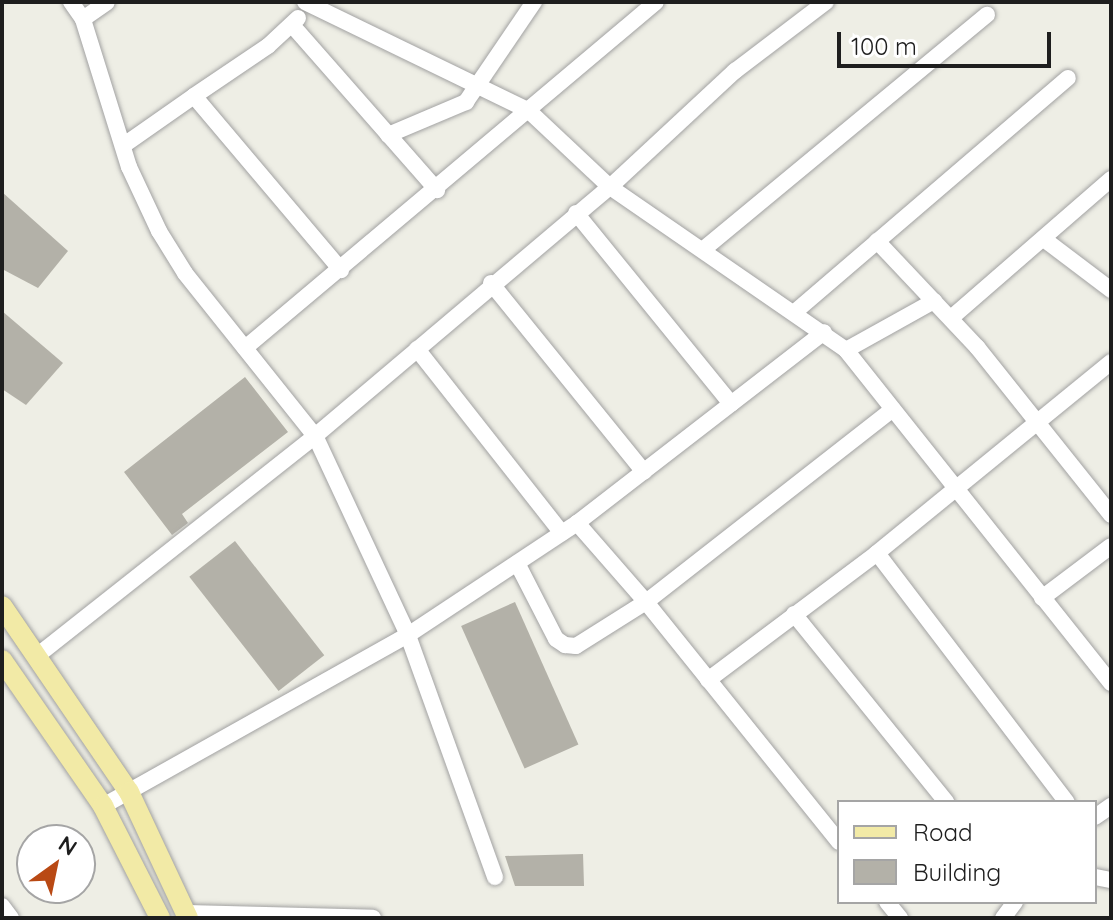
<!DOCTYPE html>
<style>
body{margin:0}
#map{position:relative;width:1113px;height:920px;overflow:hidden;background:#eeeee5;font-family:Quicksand,sans-serif}
div>[style]{position:absolute}
.building>*{inset:0;background:#b3b1a8;transform-origin:0 0}
.roads{filter:drop-shadow(0 0 2px #a2a2a2) drop-shadow(0 0 2px #a2a2a2)}
.minor>*{height:16px;margin:-8px;padding:0 8px;transform-origin:8px;border-radius:8px;background:#fff}
.major>*{height:20px;margin:-10px;padding:0 10px;transform-origin:10px;border-radius:10px;background:#f2eaa6}
span{translate:-50% -50%;white-space:nowrap;text-align:center;line-height:1.15;-webkit-text-stroke:6px #fff;paint-order:stroke}
.frame{position:absolute;inset:0;border:4px solid #1e1e1e;pointer-events:none}
.legend{position:absolute;left:837px;top:800px;width:260px;height:104px;box-sizing:border-box;background:#fff;border:2px solid #a5a5a5;margin:0;padding:10px 14px;list-style:none;font-size:24px;color:#1e1e1e}
.legend li{display:flex;align-items:center;gap:16px;height:40px}
.legend b{width:40px;border:2px solid #a5a5a5}
.north{position:absolute;left:16px;top:824px;width:80px;height:80px;box-sizing:border-box;background:#fff;border:2px solid #a5a5a5;border-radius:50%;rotate:33deg;font-size:22px;font-weight:700;line-height:32px;text-align:center;color:#1e1e1e}
.north::after{content:'';display:block;margin:auto;width:28px;height:36px;background:#b94914;clip-path:polygon(50% 0,100% 100%,50% 72%,0 100%)}
.scale{position:absolute;left:837px;top:32px;width:214px;height:36px;box-sizing:border-box;border:4px solid #1e1e1e;border-top:0;padding-left:10px;font-size:24px;line-height:28px;white-space:nowrap;color:#1e1e1e;-webkit-text-stroke:6px #fff;paint-order:stroke}
</style>
<div id="map">
<div class="building">
<div style="clip-path:polygon(2px 192px,68px 251px,38px 288px,2px 269px)"></div>
<div style="clip-path:polygon(2px 311px,63px 363px,26px 405px,2px 389px)"></div>
<div style="clip-path:polygon(245px 377px,288px 432px,182px 514px,188px 523px,172px 535px,124px 472px)"></div>
<div style="left:235px;top:541px;width:145px;height:58px;rotate:52deg"></div>
<div style="left:515px;top:602px;width:156px;height:59px;rotate:66deg"></div>
<div style="clip-path:polygon(583px 854px,584px 886px,515px 886px,505px 856px)"></div>
</div>
<div class="roads">
<div class="minor">
<div style="left:71px;top:2px;width:21px;rotate:55deg"></div>
<div style="left:83px;top:19px;width:29px;rotate:-35deg"></div>
<div style="left:305px;top:2px;width:249px;rotate:25.9deg"></div>
<div style="left:529px;top:111px;width:111px;rotate:43.2deg"></div>
<div style="left:610px;top:187px;width:287px;rotate:34.6deg"></div>
<div style="left:846px;top:350px;width:426px;rotate:51.5deg"></div>
<div style="left:292px;top:25px;width:220px;rotate:48.7deg"></div>
<div style="left:194px;top:96px;width:89px;rotate:-34deg"></div>
<div style="left:268px;top:46px;width:41px;rotate:-43deg"></div>
<div style="left:388px;top:135px;width:85px;rotate:-22.9deg"></div>
<div style="left:466px;top:102px;width:121px;rotate:-55.8deg"></div>
<div style="left:124px;top:145px;width:85px;rotate:-35deg"></div>
<div style="left:194px;top:96px;width:228px;rotate:49.8deg"></div>
<div style="left:576px;top:213px;width:246px;rotate:50.9deg"></div>
<div style="left:1045px;top:240px;width:83px;rotate:37.1deg"></div>
<div style="left:877px;top:241px;width:146px;rotate:46.7deg"></div>
<div style="left:977px;top:347px;width:215px;rotate:51.4deg"></div>
<div style="left:705px;top:248px;width:366px;rotate:-39.6deg"></div>
<div style="left:491px;top:283px;width:243px;rotate:51deg"></div>
<div style="left:796px;top:311px;width:358px;rotate:-40.6deg"></div>
<div style="left:951px;top:318px;width:212px;rotate:-41deg"></div>
<div style="left:245px;top:348px;width:537px;rotate:-40.09deg"></div>
<div style="left:417px;top:349px;width:234px;rotate:51.8deg"></div>
<div style="left:846px;top:350px;width:101px;rotate:-29.1deg"></div>
<div style="left:877px;top:553px;width:313px;rotate:52.7deg"></div>
<div style="left:517px;top:563px;width:85px;rotate:62.8deg"></div>
<div style="left:556px;top:639px;width:11px;rotate:34deg"></div>
<div style="left:565px;top:645px;width:11px;rotate:5deg"></div>
<div style="left:576px;top:646px;width:83px;rotate:-32.2deg"></div>
<div style="left:646px;top:602px;width:105px;rotate:-131.1deg"></div>
<div style="left:1042px;top:598px;width:86px;rotate:-37deg"></div>
<div style="left:794px;top:614px;width:242px;rotate:51deg"></div>
<div style="left:38px;top:655px;width:353px;rotate:-38.3deg"></div>
<div style="left:315px;top:436px;width:208px;rotate:-128.6deg"></div>
<div style="left:185px;top:273px;width:49px;rotate:-121.8deg"></div>
<div style="left:159px;top:231px;width:71px;rotate:-115.1deg"></div>
<div style="left:129px;top:167px;width:155px;rotate:-107.3deg"></div>
<div style="left:708px;top:680px;width:211px;rotate:-36.9deg"></div>
<div style="left:877px;top:553px;width:302px;rotate:-39.2deg"></div>
<div style="left:103px;top:806px;width:350px;rotate:-29.3deg"></div>
<div style="left:408px;top:635px;width:203px;rotate:-33.5deg"></div>
<div style="left:577px;top:523px;width:312px;rotate:-37.7deg"></div>
<div style="left:1095px;top:817px;width:19px;rotate:-35deg"></div>
<div style="left:839px;top:842px;width:308px;rotate:-128.8deg"></div>
<div style="left:646px;top:602px;width:313px;rotate:-38deg"></div>
<div style="left:495px;top:877px;width:257px;rotate:-109.8deg"></div>
<div style="left:408px;top:635px;width:220px;rotate:-115deg"></div>
<div style="left:315px;top:436px;width:386px;rotate:-40.2deg"></div>
<div style="left:610px;top:187px;width:171px;rotate:-42.9deg"></div>
<div style="left:735px;top:71px;width:114px;rotate:-37.2deg"></div>
<div style="left:1095px;top:877px;width:16px;rotate:11deg"></div>
<div style="left:887px;top:902px;width:21px;rotate:51deg"></div>
<div style="left:2px;top:906px;width:15px;rotate:53deg"></div>
<div style="left:187px;top:913px;width:186px;rotate:1.5deg"></div>
<div style="left:1003px;top:918px;width:20px;rotate:-53deg"></div>
</div>
<div class="major">
<div style="left:2px;top:606px;width:225px;rotate:55.7deg"></div>
<div style="left:129px;top:792px;width:139px;rotate:64.9deg"></div>
<div style="left:2px;top:660px;width:178px;rotate:55.3deg"></div>
<div style="left:103px;top:806px;width:126px;rotate:63deg"></div>
</div>
</div>
<div class="frame"></div>
<ul class="legend">
<li><b style="height:10px;background:#f2eaa6"></b>Road</li>
<li><b style="height:22px;background:#b3b1a8"></b>Building</li>
</ul>
<div class="north">N</div>
<div class="scale">100 m</div>
</div>
